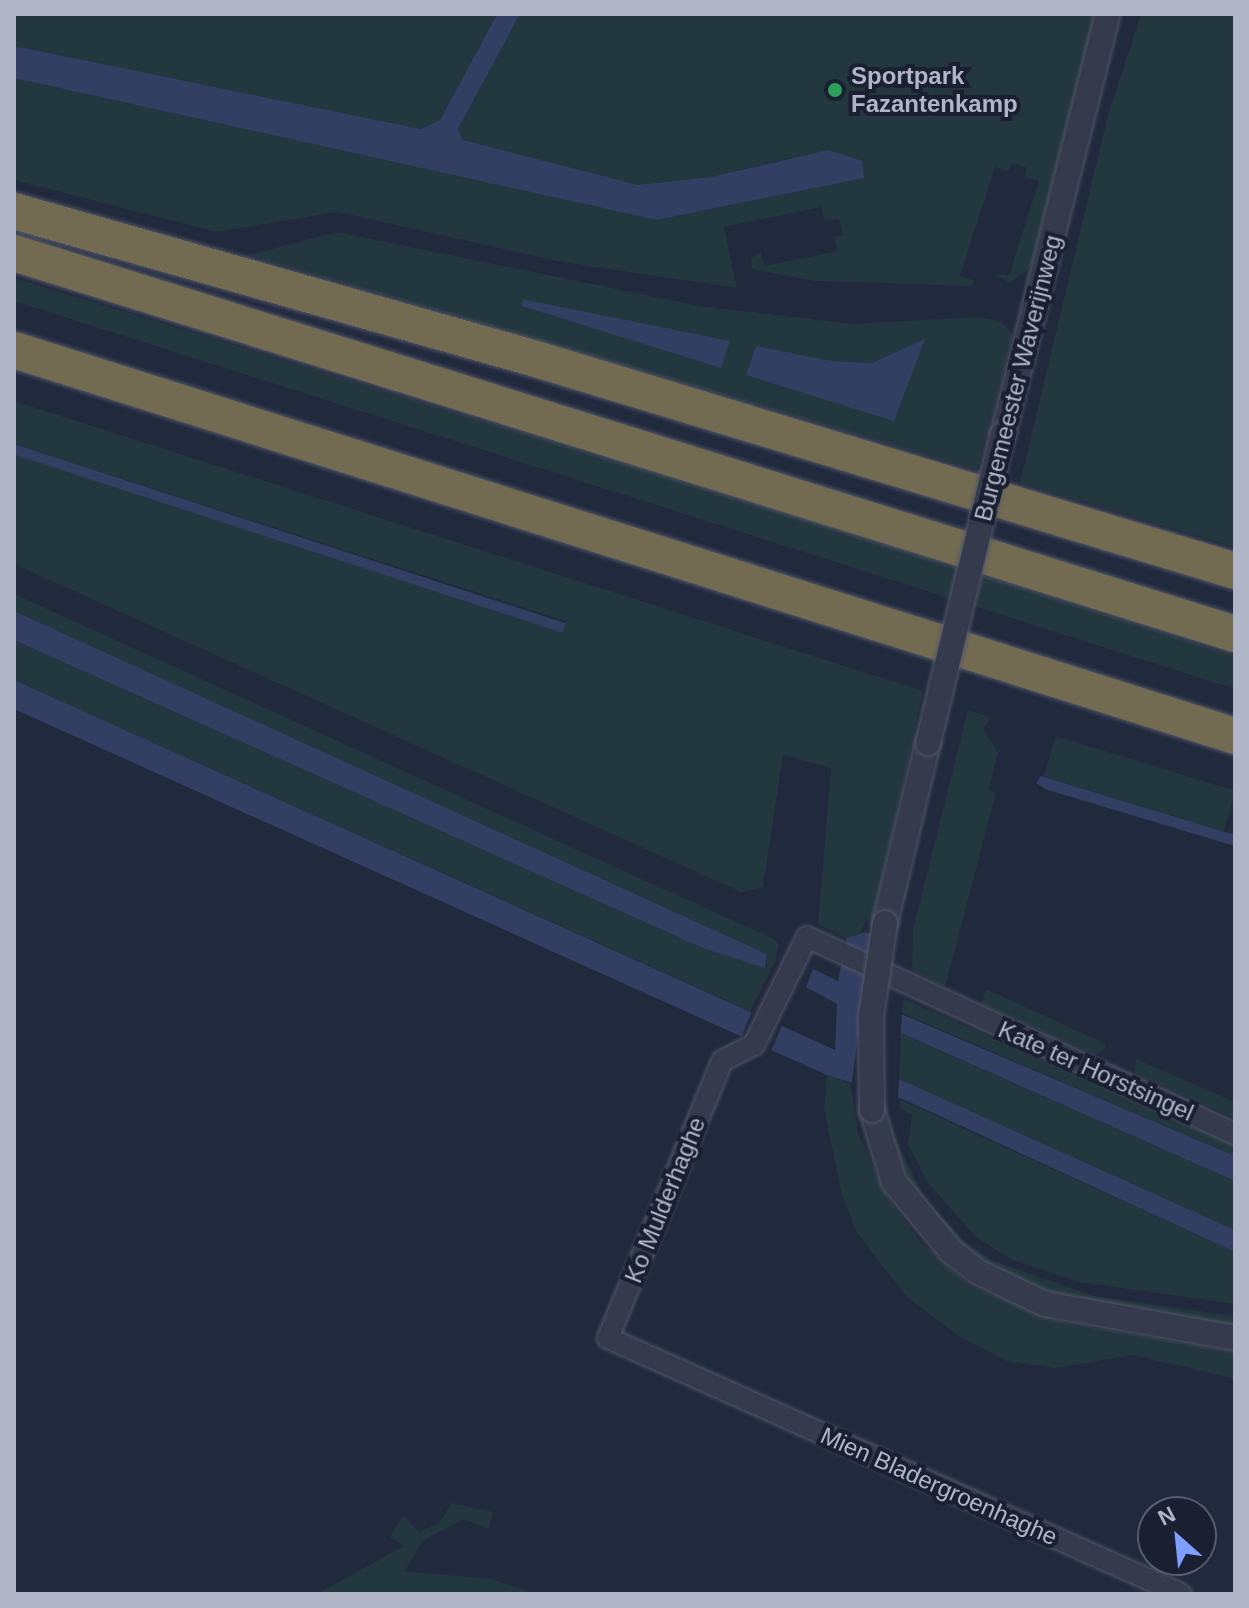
<!DOCTYPE html>
<style>
body{margin:0}
#map{position:relative;width:1249px;height:1608px;overflow:hidden;background:#21293d;font-family:Arial,sans-serif}
div>[style]{position:absolute}
.green>*{inset:0;background:#23373e;transform-origin:0 0}
.water>*{inset:0;background:#323f63;transform-origin:0 0}
.pier>*{inset:0;background:#21293d;transform-origin:0 0}
.roads{filter:drop-shadow(0 0 2px #505668) drop-shadow(0 0 2px #505668)}
.minor>*{height:20px;margin:-10px;padding:0 10px;transform-origin:10px;border-radius:10px;background:#353b4d}
.tertiary>*{height:24px;margin:-12px;padding:0 12px;transform-origin:12px;border-radius:12px;background:#353b4d}
.motorway>*{height:36px;margin:-18px;padding:0 18px;transform-origin:18px;border-radius:18px;background:#736b51}
.bridges{filter:drop-shadow(0 0 2px #505668) drop-shadow(0 0 2px #505668)}
.tertiary-bridge>*{height:24px;margin:-12px;padding:0 12px;transform-origin:12px;border-radius:12px;background:#353b4d}
.dots>*{width:22px;height:22px;translate:-50% -50%;box-sizing:border-box;border:4px solid #1a2031;border-radius:50%}
span{translate:-50% -50%;white-space:nowrap;text-align:center;line-height:1.15;-webkit-text-stroke:8px #1a2031;paint-order:stroke}
.poi-label{font-size:24px;color:#b0b6c8;font-weight:700}
.left{translate:0 -50%;text-align:left}
.street-label{font-size:24px;color:#b0b6c8}
.frame{position:absolute;inset:0;border:16px solid #b0b6c8;pointer-events:none}
.north{position:absolute;left:1137px;top:1496px;width:80px;height:80px;box-sizing:border-box;background:#1a2031;border:2px solid #565c6d;border-radius:50%;rotate:333deg;font-size:22px;font-weight:700;line-height:32px;text-align:center;color:#b0b6c8}
.north::after{content:'';display:block;margin:auto;width:28px;height:36px;background:#7f9eff;clip-path:polygon(50% 0,100% 100%,50% 72%,0 100%)}
</style>
<div id="map">
<div class="green">
<div style="clip-path:polygon(14px 14px,497px 14px,440px 120px,421px 129px,14px 46px)"></div>
<div style="clip-path:polygon(520px 14px,1096px 14px,1032px 266px,1010px 283px,993px 274px,1009px 275px,1039px 181px,1025px 177px,1027px 168px,1012px 163px,1009px 171px,995px 167px,960px 276px,975px 281px,971px 286px,815px 281px,752px 269px,751px 258px,761px 252px,764px 266px,838px 251px,835px 237px,843px 235px,839px 219px,825px 221px,821px 207px,724px 227px,737px 288px,561px 262px,338px 212px,216px 232px,14px 180px,14px 78px,657px 220px,863px 178px,789px 158px,711px 177px,638px 185px,463px 140px,458px 129px)"></div>
<div style="clip-path:polygon(1141px 14px,1235px 14px,1235px 547px,1020px 483px,1108px 115px)"></div>
<div style="clip-path:polygon(evenodd,337px 232px,700px 306px,853px 324px,977px 317px,1001px 321px,1013px 335px,977px 470px,248px 255px,337px 232px,524px 299px,729px 341px,730px 342px,522px 306px,524px 299px,337px 232px,924px 340px,893px 421px,830px 361px,872px 363px,924px 340px)"></div>
<div style="clip-path:polygon(14px 278px,853px 534px,1235px 656px,1235px 689px,14px 301px)"></div>
<div style="clip-path:polygon(14px 401px,923px 691px,874px 918px,866px 920px,856px 943px,818px 924px,831px 768px,783px 755px,763px 887px,741px 892px,14px 564px,14px 454px,560px 630px,565px 621px,14px 444px)"></div>
<div style="clip-path:polygon(14px 594px,774px 939px,779px 945px,775px 961px,750px 1011px,14px 680px,14px 640px,705px 949px,766px 968px,767px 954px,14px 611px)"></div>
<div style="clip-path:polygon(968px 710px,991px 717px,983px 729px,998px 752px,989px 790px,996px 793px,945px 987px,912px 970px,913px 930px)"></div>
<div style="left:1056px;top:736px;width:188px;height:42px;rotate:17deg"></div>
<div style="clip-path:polygon(986px 989px,1106px 1044px,1103px 1051px,1096px 1055px,981px 1004px)"></div>
<div style="clip-path:polygon(904px 999px,1235px 1145px,1235px 1156px,902px 1013px)"></div>
<div style="clip-path:polygon(900px 1033px,1235px 1181px,1235px 1230px,897px 1078px)"></div>
<div style="clip-path:polygon(1136px 1059px,1235px 1102px,1235px 1118px,1135px 1073px)"></div>
<div style="clip-path:polygon(827px 1075px,851px 1084px,858px 1134px,890px 1201px,921px 1242px,970px 1286px,1066px 1323px,1235px 1352px,1235px 1379px,1133px 1355px,1056px 1368px,1007px 1361px,960px 1337px,907px 1297px,857px 1233px,842px 1196px,824px 1109px)"></div>
<div style="clip-path:polygon(899px 1099px,1235px 1252px,1235px 1304px,1079px 1282px,1012px 1260px,976px 1237px,928px 1183px,908px 1144px,912px 1115px,901px 1109px)"></div>
<div style="clip-path:polygon(885px 1118px,924px 1197px,966px 1243px,993px 1261px,1094px 1296px,1235px 1316px,1235px 1327px,1052px 1293px,997px 1271px,949px 1236px,920px 1201px,894px 1152px)"></div>
<div style="clip-path:polygon(452px 1503px,493px 1512px,489px 1529px,464px 1519px,422px 1541px,405px 1571px,491px 1579px,535px 1594px,317px 1594px,404px 1546px,390px 1537px,403px 1515px,419px 1532px,439px 1523px)"></div>
</div>
<div class="water">
<div style="clip-path:polygon(497px 14px,520px 14px,458px 129px,463px 140px,638px 185px,711px 177px,828px 150px,862px 161px,864px 178px,657px 220px,14px 78px,14px 46px,421px 129px,440px 120px)"></div>
<div style="clip-path:polygon(523px 299px,730px 341px,721px 368px,522px 306px)"></div>
<div style="clip-path:polygon(925px 339px,894px 421px,746px 375px,756px 346px,830px 361px,872px 363px)"></div>
<div style="left:14px;top:444px;width:580px;height:10px;rotate:18deg"></div>
<div style="clip-path:polygon(14px 611px,767px 954px,765px 968px,705px 949px,14px 640px)"></div>
<div style="clip-path:polygon(14px 680px,835px 1050px,837px 1004px,806px 987px,813px 969px,838px 981px,847px 938px,866px 932px,875px 937px,866px 999px,1235px 1156px,1235px 1181px,901px 1033px,897px 1078px,1235px 1230px,1235px 1252px,905px 1100px,827px 1075px,14px 709px)"></div>
<div style="clip-path:polygon(1041px 776px,1235px 835px,1235px 846px,1045px 789px,1036px 783px)"></div>
</div>
<div class="pier">
<div style="clip-path:polygon(872px 930px,877px 934px,870px 996px,902px 1009px,898px 1103px,851px 1088px)"></div>
<div style="left:753px;top:1009px;width:33px;height:33px;rotate:23deg"></div>
</div>
<div class="roads">
<div class="minor">
<div style="left:1181px;top:1594px;width:628px;rotate:-155.93deg"></div>
<div style="left:608px;top:1338px;width:300px;rotate:-67.6deg"></div>
<div style="left:722px;top:1061px;width:36px;rotate:-27deg"></div>
<div style="left:754px;top:1045px;width:120px;rotate:-63.9deg"></div>
<div style="left:807px;top:937px;width:471px;rotate:24.7deg"></div>
</div>
<div class="tertiary">
<div style="left:1003px;top:434px;width:433px;rotate:-76deg"></div>
<div style="left:885px;top:923px;width:185px;rotate:-76.6deg"></div>
<div style="left:872px;top:1110px;width:75px;rotate:73deg"></div>
<div style="left:894px;top:1182px;width:89px;rotate:50.4deg"></div>
<div style="left:951px;top:1251px;width:34px;rotate:38deg"></div>
<div style="left:978px;top:1272px;width:74px;rotate:25.5deg"></div>
<div style="left:1045px;top:1304px;width:193px;rotate:10.1deg"></div>
</div>
<div class="motorway">
<div style="left:14px;top:211px;width:543px;rotate:15.83deg"></div>
<div style="left:536px;top:359px;width:730px;rotate:16.87deg"></div>
<div style="left:14px;top:253px;width:1279px;rotate:17.33deg"></div>
<div style="left:14px;top:350px;width:1281px;rotate:17.54deg"></div>
</div>
</div>
<div class="bridges">
<div class="tertiary-bridge">
<div style="left:928px;top:743px;width:318px;rotate:-76.4deg"></div>
<div style="left:872px;top:1110px;width:94px;rotate:-90.6deg"></div>
<div style="left:871px;top:1016px;width:94px;rotate:-81.4deg"></div>
</div>
</div>
<div class="dots">
<div style="left:835px;top:90px;background:#2e9e5b"></div>
</div>
<div class="poi-label">
<span class="left" style="left:851px;top:90px">Sportpark<br>Fazantenkamp</span>
</div>
<div class="street-label">
<span style="left:1018px;top:378px;rotate:-76deg">Burgemeester Waverijnweg</span>
<span style="left:1096px;top:1071px;rotate:24deg">Kate ter Horstsingel</span>
<span style="left:665px;top:1200px;rotate:-68deg">Ko Mulderhaghe</span>
<span style="left:939px;top:1486px;rotate:24deg">Mien Bladergroenhaghe</span>
</div>
<div class="frame"></div>
<div class="north">N</div>
</div>
